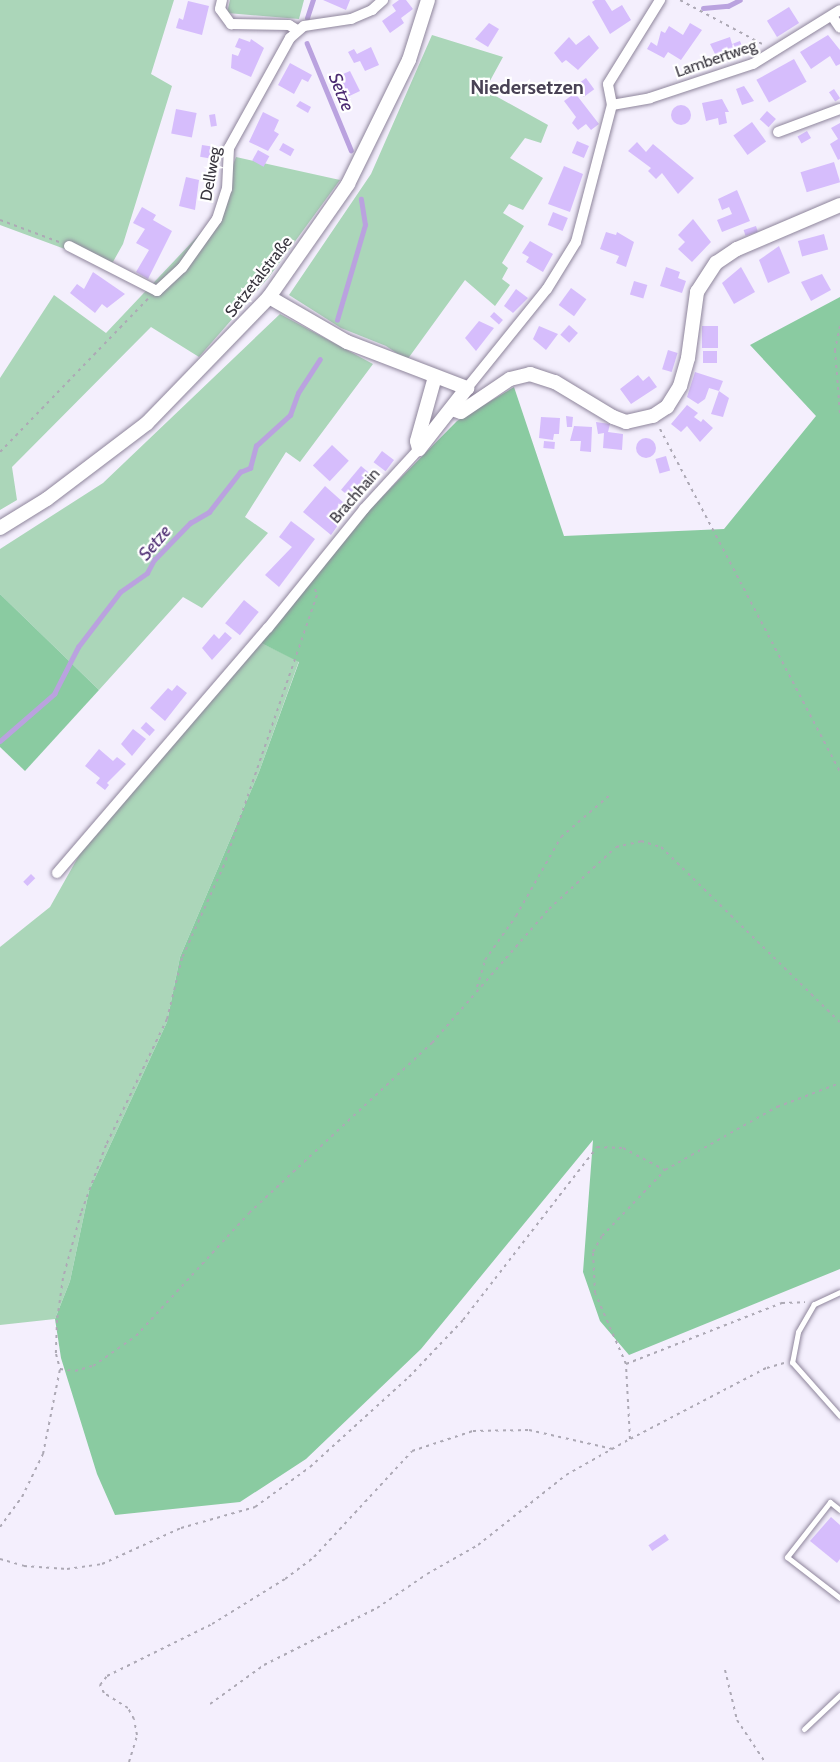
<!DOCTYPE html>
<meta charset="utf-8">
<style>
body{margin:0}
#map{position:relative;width:840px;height:1762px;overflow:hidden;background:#f4effd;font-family:Cabin,sans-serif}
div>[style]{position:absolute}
.green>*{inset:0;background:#abd6b9}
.forest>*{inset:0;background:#8acba1}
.stream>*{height:4.5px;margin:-2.25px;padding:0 2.25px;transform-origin:2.25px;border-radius:2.25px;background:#baa2df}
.building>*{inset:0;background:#d6bdfc;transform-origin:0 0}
.round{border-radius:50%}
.path>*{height:2px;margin-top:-1px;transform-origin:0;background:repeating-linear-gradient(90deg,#ada9b5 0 3px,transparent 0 7.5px)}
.roads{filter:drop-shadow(0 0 2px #8e859b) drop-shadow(0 0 2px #8e859b)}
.service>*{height:5px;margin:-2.5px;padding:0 2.5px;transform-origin:2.5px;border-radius:2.5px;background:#fff}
.minor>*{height:10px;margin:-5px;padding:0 5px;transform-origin:5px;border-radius:5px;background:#fff}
.tertiary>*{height:14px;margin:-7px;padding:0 7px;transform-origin:7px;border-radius:7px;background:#fff}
span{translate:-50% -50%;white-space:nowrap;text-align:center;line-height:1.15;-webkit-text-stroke:4.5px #fff;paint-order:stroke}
.street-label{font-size:16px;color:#36333c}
.water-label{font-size:18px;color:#4b2a71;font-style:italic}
.quarter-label{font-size:20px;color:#494255;font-weight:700}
</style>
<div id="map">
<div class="green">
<div style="clip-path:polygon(0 0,174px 0,151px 74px,172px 86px,123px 244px,109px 269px,81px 255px,0 225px)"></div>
<div style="clip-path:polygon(230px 0,304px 0,299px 19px,227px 13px)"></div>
<div style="clip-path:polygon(432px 35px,503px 57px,485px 90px,548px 125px,541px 143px,525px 138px,510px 158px,543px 178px,523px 210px,509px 204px,503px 213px,524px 226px,502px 263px,508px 268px,502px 279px,510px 285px,495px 306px,465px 280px,407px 360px,386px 346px,341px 328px,289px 295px,371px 174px)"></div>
<div style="clip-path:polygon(236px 157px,340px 180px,269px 277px,199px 357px,151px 327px,12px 467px,17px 500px,0 510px,0 378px,54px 295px,106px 333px,211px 222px)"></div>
<div style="clip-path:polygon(280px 314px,373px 364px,300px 462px,286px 452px,245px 517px,268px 533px,202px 608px,183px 597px,99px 690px,0 594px,0 549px,103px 483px)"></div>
<div style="clip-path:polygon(261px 643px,299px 661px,259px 772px,180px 957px,167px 1022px,89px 1191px,70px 1281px,55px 1319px,0 1325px,0 947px,50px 907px,91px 834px)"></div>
</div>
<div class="forest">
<div style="clip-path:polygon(840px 297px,840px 1269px,629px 1355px,600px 1321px,583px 1272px,593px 1140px,421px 1349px,306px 1459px,240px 1502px,115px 1515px,97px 1474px,61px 1358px,55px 1319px,70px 1281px,89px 1191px,167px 1022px,180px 957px,259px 772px,299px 662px,261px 643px,370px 509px,457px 421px,514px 387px,564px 536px,724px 529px,816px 416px,750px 345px)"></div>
<div style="clip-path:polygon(0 594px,99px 690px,25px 771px,0 747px)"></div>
</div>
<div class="stream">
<div style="left:703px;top:8px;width:25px;rotate:-5deg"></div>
<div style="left:728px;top:6px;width:13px;rotate:-27deg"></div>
<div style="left:307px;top:18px;width:19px;rotate:-72deg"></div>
<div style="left:307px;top:43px;width:116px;rotate:67.6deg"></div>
<div style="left:337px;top:320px;width:99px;rotate:-73.6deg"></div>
<div style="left:365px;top:225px;width:26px;rotate:-99deg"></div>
<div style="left:0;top:741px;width:72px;rotate:-41deg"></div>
<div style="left:54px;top:694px;width:53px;rotate:-62.9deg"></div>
<div style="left:78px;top:647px;width:69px;rotate:-52.6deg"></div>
<div style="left:120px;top:592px;width:33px;rotate:-35deg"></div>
<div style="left:147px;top:573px;width:15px;rotate:-62deg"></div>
<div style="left:154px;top:560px;width:52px;rotate:-45.8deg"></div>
<div style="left:190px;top:523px;width:22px;rotate:-30deg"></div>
<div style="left:209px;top:512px;width:51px;rotate:-52.2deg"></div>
<div style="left:240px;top:472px;width:11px;rotate:-22deg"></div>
<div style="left:250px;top:468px;width:23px;rotate:-75deg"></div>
<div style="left:256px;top:446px;width:46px;rotate:-42.4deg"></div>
<div style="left:290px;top:415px;width:23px;rotate:-70deg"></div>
<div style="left:298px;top:393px;width:40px;rotate:-57.1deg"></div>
</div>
<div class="building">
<div style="clip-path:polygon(323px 0,350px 0,346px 10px)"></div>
<div style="clip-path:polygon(399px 0,406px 0,413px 9px,401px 18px,404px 23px,390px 33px,382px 21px,396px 11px,392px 5px)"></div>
<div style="clip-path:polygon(595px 0,605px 0,612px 11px,622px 5px,631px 20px,610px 34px,592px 2px)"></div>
<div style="clip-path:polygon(188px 1px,209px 6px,202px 35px,176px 28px,179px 18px,183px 20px)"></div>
<div style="left:789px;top:7px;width:19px;height:26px;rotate:58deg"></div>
<div style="clip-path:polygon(489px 23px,499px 29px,488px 47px,475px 39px)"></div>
<div style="clip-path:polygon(690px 23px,702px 30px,681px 60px,668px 52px,664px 58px,647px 49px,651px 42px,657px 46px,661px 31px,665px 33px,669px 26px,683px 35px)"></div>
<div style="clip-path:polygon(589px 35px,599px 48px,578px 70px,566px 60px,562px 63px,554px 53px,569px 37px,576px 45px)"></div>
<div style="clip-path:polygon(828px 35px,840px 50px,840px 64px,836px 66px,830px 56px,811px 69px,800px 52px)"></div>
<div style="clip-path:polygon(730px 37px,732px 44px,740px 41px,745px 54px,719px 62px,710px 44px)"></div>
<div style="clip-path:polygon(239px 38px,250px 42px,251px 39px,264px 48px,251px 77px,231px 68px,232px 54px,238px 56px,241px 49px,235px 47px)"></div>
<div style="clip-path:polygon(371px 47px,379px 65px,365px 71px,360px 61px,354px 63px,348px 52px,354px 49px,357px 54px)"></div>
<div style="left:794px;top:59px;width:26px;height:43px;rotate:61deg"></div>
<div style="clip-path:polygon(290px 63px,312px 75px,308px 82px,302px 79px,294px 94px,278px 85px)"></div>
<div style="clip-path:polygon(350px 71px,360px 91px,343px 99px,336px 77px)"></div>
<div style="left:586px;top:78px;width:14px;height:13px;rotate:54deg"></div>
<div style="clip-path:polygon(744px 86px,754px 101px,742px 105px,736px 89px)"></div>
<div style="left:834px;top:89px;width:11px;height:6px;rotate:56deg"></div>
<div style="clip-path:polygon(575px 93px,599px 124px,591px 130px,586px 124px,578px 130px,572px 123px,576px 117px,564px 101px)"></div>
<div style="clip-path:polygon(722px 99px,729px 112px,725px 112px,727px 123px,719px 125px,718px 118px,706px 121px,702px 103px)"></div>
<div style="clip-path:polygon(300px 101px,311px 107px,308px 113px,296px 106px)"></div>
<div class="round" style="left:671px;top:105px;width:20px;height:20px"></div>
<div style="left:176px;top:109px;width:21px;height:25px;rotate:11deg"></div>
<div style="left:767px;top:111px;width:12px;height:11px;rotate:42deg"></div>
<div style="clip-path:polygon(263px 112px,279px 120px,274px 131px,279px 134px,268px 151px,249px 142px)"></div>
<div style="left:215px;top:114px;width:12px;height:6px;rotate:81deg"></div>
<div style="left:752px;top:122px;width:24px;height:23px;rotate:54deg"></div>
<div style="clip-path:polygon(840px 123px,840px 159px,838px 160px,830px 144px,838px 139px,831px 128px)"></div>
<div style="left:807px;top:131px;width:8px;height:11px;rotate:60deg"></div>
<div style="left:577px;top:141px;width:13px;height:13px;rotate:23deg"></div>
<div style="clip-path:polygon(637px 142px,646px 152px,653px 144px,694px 178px,678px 194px,662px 173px,656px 179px,648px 171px,651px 168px,628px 151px)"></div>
<div style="left:283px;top:143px;width:13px;height:8px;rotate:29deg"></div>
<div style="left:202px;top:145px;width:13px;height:12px;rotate:9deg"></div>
<div style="left:258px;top:150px;width:13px;height:12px;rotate:29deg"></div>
<div style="left:834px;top:162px;width:21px;height:35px;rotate:73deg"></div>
<div style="clip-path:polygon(564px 166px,583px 174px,570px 212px,548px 204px)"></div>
<div style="clip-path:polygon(186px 177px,199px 180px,195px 210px,179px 206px)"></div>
<div style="clip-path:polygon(737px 190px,750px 221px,722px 232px,717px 220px,732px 214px,729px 207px,722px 210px,718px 199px)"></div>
<div style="clip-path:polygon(142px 207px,156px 215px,153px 220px,172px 231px,148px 279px,136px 272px,149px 250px,136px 243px,145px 229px,133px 223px)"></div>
<div style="left:553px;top:212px;width:16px;height:14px;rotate:22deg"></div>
<div style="clip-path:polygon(693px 219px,711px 242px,692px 262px,678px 249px,685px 242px,678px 235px)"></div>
<div style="left:756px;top:226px;width:6px;height:13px;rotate:72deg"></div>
<div style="clip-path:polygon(606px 232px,616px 235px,617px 232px,634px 242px,626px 267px,616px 263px,619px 256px,600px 249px)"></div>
<div style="left:824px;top:234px;width:16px;height:27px;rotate:75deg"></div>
<div style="clip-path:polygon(530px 241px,553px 254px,543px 272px,526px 262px,529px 257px,522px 253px)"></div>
<div style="clip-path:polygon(779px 246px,790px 273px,768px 283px,759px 260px)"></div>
<div style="clip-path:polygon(666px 267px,680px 272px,678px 278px,686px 281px,682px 293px,660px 286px)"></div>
<div style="clip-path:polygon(741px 267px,755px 292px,734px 304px,722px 283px)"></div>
<div style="clip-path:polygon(93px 272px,125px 294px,107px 308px,102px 304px,95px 313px,70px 293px,77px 284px,84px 289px)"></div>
<div style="clip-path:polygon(822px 274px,831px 290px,811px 301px,801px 282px)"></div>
<div style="left:634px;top:281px;width:14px;height:14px;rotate:17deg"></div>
<div style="left:571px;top:288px;width:19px;height:21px;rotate:36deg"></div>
<div style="clip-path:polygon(516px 289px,528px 298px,513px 313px,504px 306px)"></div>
<div style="left:494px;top:312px;width:12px;height:6px;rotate:42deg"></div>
<div style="clip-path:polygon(479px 321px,494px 328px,476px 351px,465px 338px)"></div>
<div style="left:569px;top:325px;width:12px;height:13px;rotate:42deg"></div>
<div style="clip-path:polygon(539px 326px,558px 334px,546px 350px,533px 339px)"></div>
<div style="left:702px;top:326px;width:16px;height:22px"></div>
<div style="left:668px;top:350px;width:10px;height:20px;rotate:17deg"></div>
<div style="left:703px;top:351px;width:14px;height:12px"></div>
<div style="clip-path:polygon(695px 372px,723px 381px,719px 391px,729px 398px,723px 417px,711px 414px,719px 391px,709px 388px,705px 399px,698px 404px,687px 397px)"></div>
<div style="clip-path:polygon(638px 375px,643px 381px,649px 376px,657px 387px,631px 404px,620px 389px)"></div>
<div style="clip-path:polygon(687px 405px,698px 413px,694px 417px,701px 422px,703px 419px,713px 428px,700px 442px,687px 426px,681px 432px,671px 424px)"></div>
<div style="clip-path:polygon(566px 416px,573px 417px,572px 427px,567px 427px)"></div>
<div style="clip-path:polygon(541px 417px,560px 418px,559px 434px,554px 434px,553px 440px,539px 438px)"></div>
<div style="clip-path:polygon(596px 422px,610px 424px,608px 432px,623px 434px,622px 450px,603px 448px,604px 433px,598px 434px)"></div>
<div style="clip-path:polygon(574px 426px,592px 427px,591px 452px,580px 451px,581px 441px,570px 441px)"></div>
<div class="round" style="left:636px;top:438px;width:20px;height:20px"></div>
<div style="left:544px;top:441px;width:11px;height:7px;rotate:5deg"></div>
<div style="left:332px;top:445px;width:23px;height:28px;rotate:43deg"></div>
<div style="left:382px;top:451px;width:15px;height:14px;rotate:37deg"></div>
<div style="left:666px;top:456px;width:15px;height:11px;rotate:74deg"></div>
<div style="left:361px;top:466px;width:17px;height:31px;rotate:40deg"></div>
<div style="clip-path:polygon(325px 486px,344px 503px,338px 509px,345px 515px,331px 535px,303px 512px)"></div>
<div style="clip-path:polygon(291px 521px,315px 539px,279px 587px,265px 575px,292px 547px,279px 537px)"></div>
<div style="left:244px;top:600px;width:19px;height:30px;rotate:39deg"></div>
<div style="clip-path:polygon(225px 632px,232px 638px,212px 660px,202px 648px,214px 634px,219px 639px)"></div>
<div style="clip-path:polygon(177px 685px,187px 693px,165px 721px,150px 708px,168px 688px,172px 691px)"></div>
<div style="left:146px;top:722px;width:12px;height:8px;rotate:42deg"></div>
<div style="clip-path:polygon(133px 729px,146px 739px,132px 756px,121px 744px)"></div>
<div style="clip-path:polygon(99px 749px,113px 761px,117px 757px,126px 764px,107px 783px,109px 785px,105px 790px,96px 783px,100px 778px,85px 766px)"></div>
<div style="left:31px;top:874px;width:6px;height:11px;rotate:45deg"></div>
<div style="clip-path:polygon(831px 1517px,840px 1525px,840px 1559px,837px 1563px,810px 1541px)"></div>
<div style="left:665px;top:1534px;width:7px;height:20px;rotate:56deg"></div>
</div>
<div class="path">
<div style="left:680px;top:0;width:93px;rotate:28.2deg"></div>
<div style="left:0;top:220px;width:63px;rotate:20.4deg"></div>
<div style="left:840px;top:326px;width:25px;rotate:102deg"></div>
<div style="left:835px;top:350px;width:64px;rotate:85.5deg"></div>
<div style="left:660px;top:429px;width:387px;rotate:62.3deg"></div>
<div style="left:0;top:452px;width:213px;rotate:-46deg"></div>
<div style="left:315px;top:589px;width:6px;rotate:72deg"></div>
<div style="left:317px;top:595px;width:286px;rotate:109deg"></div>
<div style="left:224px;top:865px;width:102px;rotate:114.3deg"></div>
<div style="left:182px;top:958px;width:63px;rotate:103.8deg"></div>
<div style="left:167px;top:1019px;width:140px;rotate:115.8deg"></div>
<div style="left:106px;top:1145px;width:72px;rotate:110.2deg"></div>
<div style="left:81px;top:1213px;width:67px;rotate:105.5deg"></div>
<div style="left:63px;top:1278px;width:42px;rotate:98.1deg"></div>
<div style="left:57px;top:1320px;width:34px;rotate:92deg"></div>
<div style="left:56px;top:1354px;width:16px;rotate:75deg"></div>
<div style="left:60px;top:1369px;width:15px;rotate:8deg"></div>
<div style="left:75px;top:1371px;width:19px;rotate:-16deg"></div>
<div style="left:93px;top:1366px;width:52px;rotate:-34.9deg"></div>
<div style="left:136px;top:1336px;width:167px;rotate:-47.4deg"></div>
<div style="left:249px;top:1213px;width:250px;rotate:-42.9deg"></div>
<div style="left:432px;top:1043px;width:178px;rotate:-48.9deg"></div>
<div style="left:549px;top:909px;width:91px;rotate:-42.8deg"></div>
<div style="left:616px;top:847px;width:26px;rotate:-13deg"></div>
<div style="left:641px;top:841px;width:21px;rotate:17deg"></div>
<div style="left:661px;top:847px;width:250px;rotate:44.4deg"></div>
<div style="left:477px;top:987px;width:28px;rotate:-73deg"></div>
<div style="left:485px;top:960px;width:54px;rotate:-54.8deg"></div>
<div style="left:516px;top:916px;width:91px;rotate:-60.3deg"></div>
<div style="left:561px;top:837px;width:66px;rotate:-40.7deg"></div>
<div style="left:784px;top:1363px;width:19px;rotate:164deg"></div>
<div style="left:766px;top:1368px;width:153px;rotate:152.4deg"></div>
<div style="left:630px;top:1439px;width:75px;rotate:-93.1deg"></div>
<div style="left:626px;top:1364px;width:168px;rotate:-21.4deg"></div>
<div style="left:782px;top:1303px;width:23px;rotate:-2deg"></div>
<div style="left:626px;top:1364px;width:77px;rotate:-113.6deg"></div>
<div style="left:595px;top:1293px;width:41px;rotate:-92.8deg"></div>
<div style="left:593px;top:1252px;width:18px;rotate:-61deg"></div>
<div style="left:602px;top:1236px;width:91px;rotate:-46.3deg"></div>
<div style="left:0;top:1527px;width:37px;rotate:-54deg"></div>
<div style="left:22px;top:1497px;width:48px;rotate:-64deg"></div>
<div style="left:43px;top:1454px;width:87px;rotate:-78.7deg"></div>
<div style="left:0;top:1559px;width:25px;rotate:16deg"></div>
<div style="left:24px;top:1566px;width:43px;rotate:4deg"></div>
<div style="left:67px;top:1569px;width:35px;rotate:-8deg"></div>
<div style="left:102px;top:1564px;width:87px;rotate:-24.5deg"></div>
<div style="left:181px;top:1528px;width:77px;rotate:-15.8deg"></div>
<div style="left:255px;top:1507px;width:68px;rotate:-36deg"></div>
<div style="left:310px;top:1467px;width:134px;rotate:-42.3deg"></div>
<div style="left:409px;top:1377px;width:79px;rotate:-46.5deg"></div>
<div style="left:463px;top:1320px;width:219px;rotate:-52.2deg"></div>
<div style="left:597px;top:1147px;width:26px;rotate:2deg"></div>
<div style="left:623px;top:1148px;width:47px;rotate:27.6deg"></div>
<div style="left:665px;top:1170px;width:129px;rotate:-29.4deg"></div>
<div style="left:777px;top:1107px;width:67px;rotate:-20.9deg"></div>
<div style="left:725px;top:1670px;width:51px;rotate:76.5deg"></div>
<div style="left:737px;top:1720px;width:50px;rotate:56.3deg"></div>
<div style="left:210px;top:1704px;width:67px;rotate:-35.8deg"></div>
<div style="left:264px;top:1665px;width:127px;rotate:-26.8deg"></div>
<div style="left:377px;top:1608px;width:60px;rotate:-34.2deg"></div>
<div style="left:427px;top:1574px;width:59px;rotate:-29.6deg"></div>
<div style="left:478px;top:1545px;width:112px;rotate:-38.5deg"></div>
<div style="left:566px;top:1475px;width:73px;rotate:-29.4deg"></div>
<div style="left:129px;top:1762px;width:28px;rotate:-73deg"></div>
<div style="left:137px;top:1735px;width:16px;rotate:-101deg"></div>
<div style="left:134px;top:1719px;width:13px;rotate:-119deg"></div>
<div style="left:128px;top:1708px;width:28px;rotate:-148deg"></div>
<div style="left:104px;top:1693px;width:9px;rotate:-117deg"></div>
<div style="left:100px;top:1685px;width:11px;rotate:-52deg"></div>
<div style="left:107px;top:1676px;width:117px;rotate:-26.3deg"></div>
<div style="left:212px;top:1624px;width:86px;rotate:-31.7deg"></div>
<div style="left:285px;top:1579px;width:36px;rotate:-37deg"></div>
<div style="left:314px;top:1557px;width:144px;rotate:-47.2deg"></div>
<div style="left:412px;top:1451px;width:64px;rotate:-18.2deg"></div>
<div style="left:473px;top:1431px;width:56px;rotate:-1deg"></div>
<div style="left:529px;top:1430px;width:86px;rotate:12.7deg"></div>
</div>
<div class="roads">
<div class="service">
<div style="left:840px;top:1292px;width:29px;rotate:155deg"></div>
<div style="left:814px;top:1304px;width:32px;rotate:120deg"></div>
<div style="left:798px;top:1332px;width:31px;rotate:101deg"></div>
<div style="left:792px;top:1362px;width:72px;rotate:48.4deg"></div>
<div style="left:840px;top:1510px;width:13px;rotate:-141deg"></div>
<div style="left:830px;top:1502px;width:70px;rotate:128deg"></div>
<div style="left:787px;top:1557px;width:67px;rotate:37.7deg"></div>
<div style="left:804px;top:1729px;width:50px;rotate:-43.4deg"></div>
</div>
<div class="minor">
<div style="left:222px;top:0;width:9px;rotate:103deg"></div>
<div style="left:220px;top:9px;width:19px;rotate:54deg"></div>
<div style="left:231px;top:24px;width:58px;rotate:1deg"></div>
<div style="left:289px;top:25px;width:9px;rotate:32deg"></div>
<div style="left:832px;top:16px;width:14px;rotate:56deg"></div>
<div style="left:612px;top:105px;width:39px;rotate:-10deg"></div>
<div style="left:650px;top:98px;width:108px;rotate:-18.3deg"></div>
<div style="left:753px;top:64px;width:102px;rotate:-31.8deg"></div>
<div style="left:612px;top:105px;width:21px;rotate:-101deg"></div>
<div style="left:608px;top:84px;width:99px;rotate:-58.2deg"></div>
<div style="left:778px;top:132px;width:66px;rotate:-20.4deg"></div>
<div style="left:69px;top:246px;width:99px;rotate:27.1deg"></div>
<div style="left:157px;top:291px;width:34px;rotate:-43deg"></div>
<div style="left:182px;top:268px;width:60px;rotate:-54.5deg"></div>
<div style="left:217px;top:219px;width:32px;rotate:-72deg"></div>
<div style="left:227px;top:189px;width:41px;rotate:-87.2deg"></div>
<div style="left:229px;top:148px;width:126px;rotate:-61deg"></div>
<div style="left:290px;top:38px;width:18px;rotate:-41deg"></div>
<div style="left:304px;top:26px;width:48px;rotate:-8.5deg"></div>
<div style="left:351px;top:19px;width:23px;rotate:-23deg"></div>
<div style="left:372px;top:10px;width:15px;rotate:-42deg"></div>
<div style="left:467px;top:388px;width:127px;rotate:-51.1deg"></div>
<div style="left:547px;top:289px;width:55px;rotate:-58.3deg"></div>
<div style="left:576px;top:242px;width:142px;rotate:-75.3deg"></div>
<div style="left:57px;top:873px;width:323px;rotate:-49.3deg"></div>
<div style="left:268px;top:628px;width:153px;rotate:-51.1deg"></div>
<div style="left:364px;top:509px;width:81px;rotate:-47.5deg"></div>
</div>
<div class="tertiary">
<div style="left:269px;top:297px;width:90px;rotate:30deg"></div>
<div style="left:347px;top:342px;width:129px;rotate:21deg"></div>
<div style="left:467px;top:388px;width:78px;rotate:128.2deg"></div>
<div style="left:452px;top:409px;width:9px;rotate:18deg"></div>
<div style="left:461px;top:412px;width:59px;rotate:-34deg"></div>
<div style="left:510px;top:379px;width:21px;rotate:-14deg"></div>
<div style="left:530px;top:374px;width:26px;rotate:18deg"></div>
<div style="left:555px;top:382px;width:68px;rotate:31.1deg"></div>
<div style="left:613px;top:417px;width:14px;rotate:21deg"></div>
<div style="left:626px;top:422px;width:28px;rotate:-13deg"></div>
<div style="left:653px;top:416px;width:17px;rotate:-33deg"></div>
<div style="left:667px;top:407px;width:25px;rotate:-58deg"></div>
<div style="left:680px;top:386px;width:29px;rotate:-74deg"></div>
<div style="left:688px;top:358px;width:67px;rotate:-82.2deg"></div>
<div style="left:697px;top:292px;width:35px;rotate:-57deg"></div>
<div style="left:716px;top:263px;width:25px;rotate:-34deg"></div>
<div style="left:737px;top:249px;width:112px;rotate:-23.1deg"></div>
<div style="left:419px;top:449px;width:8px;rotate:-104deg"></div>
<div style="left:417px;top:441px;width:66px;rotate:-74.3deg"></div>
<div style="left:0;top:528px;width:55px;rotate:-31.7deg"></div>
<div style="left:47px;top:499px;width:126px;rotate:-37.2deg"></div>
<div style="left:147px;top:423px;width:175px;rotate:-45.9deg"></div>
<div style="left:269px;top:297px;width:138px;rotate:-55deg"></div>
<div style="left:348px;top:184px;width:138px;rotate:-63.8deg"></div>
<div style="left:409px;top:60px;width:63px;rotate:-72.4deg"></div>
</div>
</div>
<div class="street-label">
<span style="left:716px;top:59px;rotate:-19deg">Lambertweg</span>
<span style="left:211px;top:174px;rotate:-80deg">Dellweg</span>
<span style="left:259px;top:277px;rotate:-52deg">Setzetalstraße</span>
<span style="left:355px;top:496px;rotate:-49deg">Brachhain</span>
</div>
<div class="water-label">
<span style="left:341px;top:92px;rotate:68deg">Setze</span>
<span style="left:155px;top:543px;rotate:-50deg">Setze</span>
</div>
<div class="quarter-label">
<span style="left:527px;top:87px">Niedersetzen</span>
</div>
</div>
